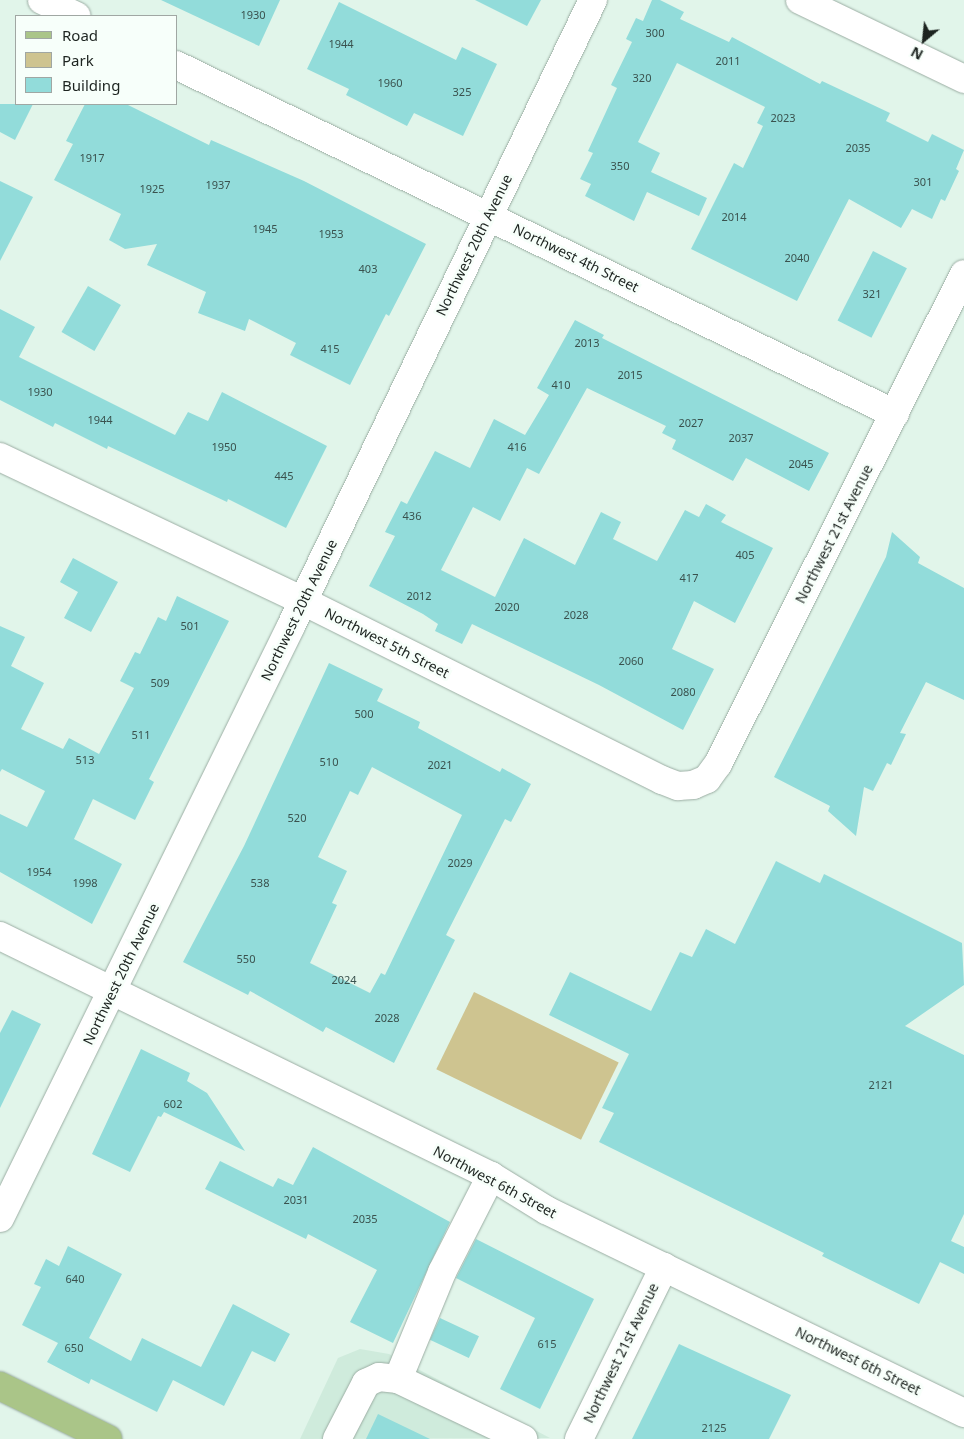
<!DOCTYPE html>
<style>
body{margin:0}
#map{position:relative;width:964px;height:1439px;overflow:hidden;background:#e1f5ea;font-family:"Noto Sans",sans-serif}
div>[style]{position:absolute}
.built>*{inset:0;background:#cfebdc}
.green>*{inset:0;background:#cec490;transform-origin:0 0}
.building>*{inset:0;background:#92dcda;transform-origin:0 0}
.roads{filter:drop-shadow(0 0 1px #9bada3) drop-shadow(0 0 1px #9bada3)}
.minor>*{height:28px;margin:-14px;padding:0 14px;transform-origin:14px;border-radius:14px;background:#fff}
.major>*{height:28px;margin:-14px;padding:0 14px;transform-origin:14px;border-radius:14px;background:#aac588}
span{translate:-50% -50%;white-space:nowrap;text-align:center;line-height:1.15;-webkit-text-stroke:5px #f7fffa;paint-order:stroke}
.number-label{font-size:11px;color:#3a524e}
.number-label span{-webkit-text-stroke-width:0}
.street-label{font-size:14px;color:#1d2420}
.legend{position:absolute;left:15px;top:15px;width:162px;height:90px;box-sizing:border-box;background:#f7fffa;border:1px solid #a0a7a3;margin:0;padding:6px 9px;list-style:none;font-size:15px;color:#1d2420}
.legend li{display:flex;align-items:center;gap:10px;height:25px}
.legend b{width:25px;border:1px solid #a0a7a3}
.north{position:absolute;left:899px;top:15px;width:50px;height:50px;-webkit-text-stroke:4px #f7fffa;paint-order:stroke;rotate:208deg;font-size:14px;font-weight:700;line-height:20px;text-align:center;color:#1d2420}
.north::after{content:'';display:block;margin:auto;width:18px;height:22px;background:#1d2420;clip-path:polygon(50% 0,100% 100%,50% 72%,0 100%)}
</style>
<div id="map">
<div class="built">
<div style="clip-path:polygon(360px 1349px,389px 1354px,550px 1438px,300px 1439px,338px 1358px)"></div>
</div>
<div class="green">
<div style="left:474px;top:992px;width:161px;height:86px;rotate:26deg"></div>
</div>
<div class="building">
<div style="clip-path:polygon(161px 0,280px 0,259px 46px)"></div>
<div style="clip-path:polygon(475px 0,541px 0,527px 26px)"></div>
<div style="clip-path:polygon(652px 0,660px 0,684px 12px,680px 19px,729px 42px,732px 37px,820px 84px,822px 81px,890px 113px,886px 121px,928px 142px,932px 134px,964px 150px,956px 169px,959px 171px,945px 201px,941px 199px,932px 219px,912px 209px,901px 228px,849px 199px,797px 301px,691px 249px,734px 163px,743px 168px,763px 126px,757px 123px,765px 107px,677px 63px,638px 142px,660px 153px,651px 172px,707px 198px,699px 216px,647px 192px,634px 221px,585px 196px,591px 184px,580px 179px,593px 153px,588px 151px,617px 88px,611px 85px,632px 42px,626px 39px,636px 18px,643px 21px)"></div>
<div style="clip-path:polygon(339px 2px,456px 60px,462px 47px,497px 64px,463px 136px,414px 113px,407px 126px,346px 95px,349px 89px,307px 69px)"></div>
<div style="clip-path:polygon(0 104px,33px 104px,15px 140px,0 132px)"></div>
<div style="clip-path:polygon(85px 104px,126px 104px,209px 145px,211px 140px,304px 181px,426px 244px,389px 316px,386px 314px,350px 385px,290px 355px,296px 343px,249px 319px,245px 331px,198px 313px,206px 292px,147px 265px,157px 244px,125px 249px,109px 240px,121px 214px,54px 180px,73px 144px,66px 141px)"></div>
<div style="clip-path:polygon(0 181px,33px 197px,0 261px)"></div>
<div style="left:873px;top:251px;width:38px;height:78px;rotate:27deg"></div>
<div style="left:88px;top:286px;width:38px;height:53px;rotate:30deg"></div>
<div style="clip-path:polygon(0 309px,35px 327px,19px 357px,175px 435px,188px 412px,208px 421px,222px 392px,327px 446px,286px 528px,228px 499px,227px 502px,108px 446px,107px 449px,55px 423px,53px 427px,0 400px)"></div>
<div style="clip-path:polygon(575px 320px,604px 335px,602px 338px,829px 453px,809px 491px,746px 458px,733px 481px,672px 449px,676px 440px,662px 433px,666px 426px,587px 388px,539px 474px,527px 468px,500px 521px,473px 507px,441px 570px,495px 597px,524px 538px,575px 565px,601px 512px,621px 522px,613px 539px,657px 561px,685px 510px,699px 517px,706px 504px,726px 515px,721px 522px,773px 548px,735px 623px,694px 601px,672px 649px,714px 669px,683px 730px,599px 685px,472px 624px,462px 644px,435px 631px,438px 624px,423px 614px,369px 586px,395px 536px,385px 532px,401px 501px,407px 504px,435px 451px,470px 468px,494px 419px,525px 435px,549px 395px,537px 388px)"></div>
<div style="clip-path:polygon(892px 532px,920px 557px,918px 563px,964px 588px,964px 700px,926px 682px,900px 733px,906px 734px,891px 765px,887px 763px,873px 791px,864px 787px,856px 836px,828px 811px,830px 806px,774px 777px,886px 557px)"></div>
<div style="clip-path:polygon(73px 558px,118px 582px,91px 632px,64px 618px,78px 592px,60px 582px)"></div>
<div style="clip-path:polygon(177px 596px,229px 621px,149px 779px,154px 782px,135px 820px,93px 799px,74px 839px,122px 864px,92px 924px,0 872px,0 814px,27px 827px,45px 791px,2px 769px,0 772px,0 626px,25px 637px,11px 666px,44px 683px,21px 729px,63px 749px,69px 738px,99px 754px,134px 688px,120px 681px,135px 652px,140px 654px,158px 617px,166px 621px)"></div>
<div style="clip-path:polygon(evenodd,329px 663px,383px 689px,377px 701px,420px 722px,418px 728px,500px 772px,502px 768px,531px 784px,511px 822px,505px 819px,446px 935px,455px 940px,394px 1063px,326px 1027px,323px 1032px,250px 991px,248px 995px,183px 962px,244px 846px,329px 663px,372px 767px,462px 815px,385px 975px,381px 973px,370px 993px,310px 963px,337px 905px,332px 903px,347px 871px,318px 857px,350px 791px,358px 795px,372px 767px)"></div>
<div style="clip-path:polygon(776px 861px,820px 883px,824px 874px,962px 943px,964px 985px,905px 1026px,964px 1055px,964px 1214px,951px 1241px,964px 1247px,964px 1274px,940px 1262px,919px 1304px,822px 1256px,824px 1253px,599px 1142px,614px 1113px,602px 1108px,629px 1054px,549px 1015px,570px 972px,651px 1011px,680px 952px,692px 957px,706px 929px,735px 944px)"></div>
<div style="clip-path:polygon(12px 1010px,41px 1024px,0 1108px,0 1033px)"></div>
<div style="clip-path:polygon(141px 1049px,190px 1073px,187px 1081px,207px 1093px,245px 1151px,164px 1112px,161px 1117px,158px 1116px,130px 1172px,92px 1154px)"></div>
<div style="clip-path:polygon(313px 1147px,450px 1222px,393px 1343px,350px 1322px,377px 1270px,308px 1234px,306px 1239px,205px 1189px,220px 1161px,273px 1187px,278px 1178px,293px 1185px)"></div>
<div style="clip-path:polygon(476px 1239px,594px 1299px,540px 1409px,500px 1389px,535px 1318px,456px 1278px)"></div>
<div style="clip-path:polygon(68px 1246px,122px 1274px,89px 1338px,131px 1361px,142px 1338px,201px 1367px,233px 1304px,290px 1334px,275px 1362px,252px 1351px,224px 1406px,173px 1380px,157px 1412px,91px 1379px,89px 1384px,47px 1362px,58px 1343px,22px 1325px,41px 1287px,34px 1284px,46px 1259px,59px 1266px)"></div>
<div style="left:440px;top:1318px;width:43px;height:24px;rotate:25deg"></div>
<div style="clip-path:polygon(679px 1344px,791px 1395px,769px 1439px,632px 1439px)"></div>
<div style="clip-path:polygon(378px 1414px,430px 1439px,366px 1439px)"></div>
</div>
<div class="roads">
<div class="minor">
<div style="left:42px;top:0;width:38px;rotate:25deg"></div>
<div style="left:800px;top:0;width:182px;rotate:25.7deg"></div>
<div style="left:176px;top:65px;width:799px;rotate:25.89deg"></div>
<div style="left:0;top:457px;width:335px;rotate:25.4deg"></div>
<div style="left:303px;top:601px;width:401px;rotate:26.5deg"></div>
<div style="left:662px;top:780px;width:17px;rotate:21deg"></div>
<div style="left:678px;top:786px;width:15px;rotate:-4deg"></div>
<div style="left:693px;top:785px;width:15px;rotate:-23deg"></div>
<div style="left:707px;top:779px;width:19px;rotate:-54deg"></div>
<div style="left:718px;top:764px;width:548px;rotate:-63.34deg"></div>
<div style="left:0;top:936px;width:547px;rotate:26.05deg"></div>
<div style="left:491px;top:1176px;width:65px;rotate:31.7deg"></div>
<div style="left:546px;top:1210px;width:465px;rotate:25.9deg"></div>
<div style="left:0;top:1218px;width:660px;rotate:-63.82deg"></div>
<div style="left:291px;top:626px;width:695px;rotate:-64.25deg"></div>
<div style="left:398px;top:1379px;width:116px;rotate:-67.6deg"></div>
<div style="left:442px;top:1272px;width:108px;rotate:-63deg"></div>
<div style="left:337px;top:1439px;width:63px;rotate:-62.6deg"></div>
<div style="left:366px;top:1383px;width:14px;rotate:-25deg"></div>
<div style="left:379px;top:1377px;width:19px;rotate:6deg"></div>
<div style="left:398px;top:1379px;width:139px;rotate:25.6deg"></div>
<div style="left:579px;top:1439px;width:192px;rotate:-63.7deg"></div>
</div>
<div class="major">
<div style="left:0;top:1386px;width:120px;rotate:26.1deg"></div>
</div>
</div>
<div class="number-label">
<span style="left:253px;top:15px">1930</span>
<span style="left:655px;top:33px">300</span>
<span style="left:341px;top:44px">1944</span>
<span style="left:728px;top:61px">2011</span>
<span style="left:642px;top:78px">320</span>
<span style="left:390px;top:83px">1960</span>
<span style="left:462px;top:92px">325</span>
<span style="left:783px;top:118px">2023</span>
<span style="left:858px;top:148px">2035</span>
<span style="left:92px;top:158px">1917</span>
<span style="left:620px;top:166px">350</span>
<span style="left:923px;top:182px">301</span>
<span style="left:218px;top:185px">1937</span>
<span style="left:152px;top:189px">1925</span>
<span style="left:734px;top:217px">2014</span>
<span style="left:265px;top:229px">1945</span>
<span style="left:331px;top:234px">1953</span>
<span style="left:797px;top:258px">2040</span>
<span style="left:368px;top:269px">403</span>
<span style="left:872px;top:294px">321</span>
<span style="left:587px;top:343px">2013</span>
<span style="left:330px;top:349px">415</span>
<span style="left:630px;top:375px">2015</span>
<span style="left:561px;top:385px">410</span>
<span style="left:40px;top:392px">1930</span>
<span style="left:100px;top:420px">1944</span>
<span style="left:691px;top:423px">2027</span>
<span style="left:741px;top:438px">2037</span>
<span style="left:224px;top:447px">1950</span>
<span style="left:517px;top:447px">416</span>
<span style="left:801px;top:464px">2045</span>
<span style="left:284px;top:476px">445</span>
<span style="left:412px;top:516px">436</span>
<span style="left:745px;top:555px">405</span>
<span style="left:689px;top:578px">417</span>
<span style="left:419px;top:596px">2012</span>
<span style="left:507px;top:607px">2020</span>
<span style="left:576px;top:615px">2028</span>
<span style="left:190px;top:626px">501</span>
<span style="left:631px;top:661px">2060</span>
<span style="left:160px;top:683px">509</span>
<span style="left:683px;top:692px">2080</span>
<span style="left:364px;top:714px">500</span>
<span style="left:141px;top:735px">511</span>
<span style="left:85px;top:760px">513</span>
<span style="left:329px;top:762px">510</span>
<span style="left:440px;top:765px">2021</span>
<span style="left:297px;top:818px">520</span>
<span style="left:460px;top:863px">2029</span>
<span style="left:39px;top:872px">1954</span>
<span style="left:85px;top:883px">1998</span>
<span style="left:260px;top:883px">538</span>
<span style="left:246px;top:959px">550</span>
<span style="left:344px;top:980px">2024</span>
<span style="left:387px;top:1018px">2028</span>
<span style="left:881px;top:1085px">2121</span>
<span style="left:173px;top:1104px">602</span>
<span style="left:296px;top:1200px">2031</span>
<span style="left:365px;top:1219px">2035</span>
<span style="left:75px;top:1279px">640</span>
<span style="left:547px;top:1344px">615</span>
<span style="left:74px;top:1348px">650</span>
<span style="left:714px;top:1428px">2125</span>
</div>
<div class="street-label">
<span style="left:474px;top:245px;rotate:-64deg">Northwest 20th Avenue</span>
<span style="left:576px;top:258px;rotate:26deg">Northwest 4th Street</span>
<span style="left:834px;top:534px;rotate:-63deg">Northwest 21st Avenue</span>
<span style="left:299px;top:610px;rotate:-64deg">Northwest 20th Avenue</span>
<span style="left:387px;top:643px;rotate:27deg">Northwest 5th Street</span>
<span style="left:121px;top:974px;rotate:-64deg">Northwest 20th Avenue</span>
<span style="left:495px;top:1182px;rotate:28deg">Northwest 6th Street</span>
<span style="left:621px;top:1353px;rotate:-64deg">Northwest 21st Avenue</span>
<span style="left:858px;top:1361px;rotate:26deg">Northwest 6th Street</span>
</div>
<ul class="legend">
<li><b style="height:6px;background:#aac588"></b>Road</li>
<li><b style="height:14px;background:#cec490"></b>Park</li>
<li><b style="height:14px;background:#92dcda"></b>Building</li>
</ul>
<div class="north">N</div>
</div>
